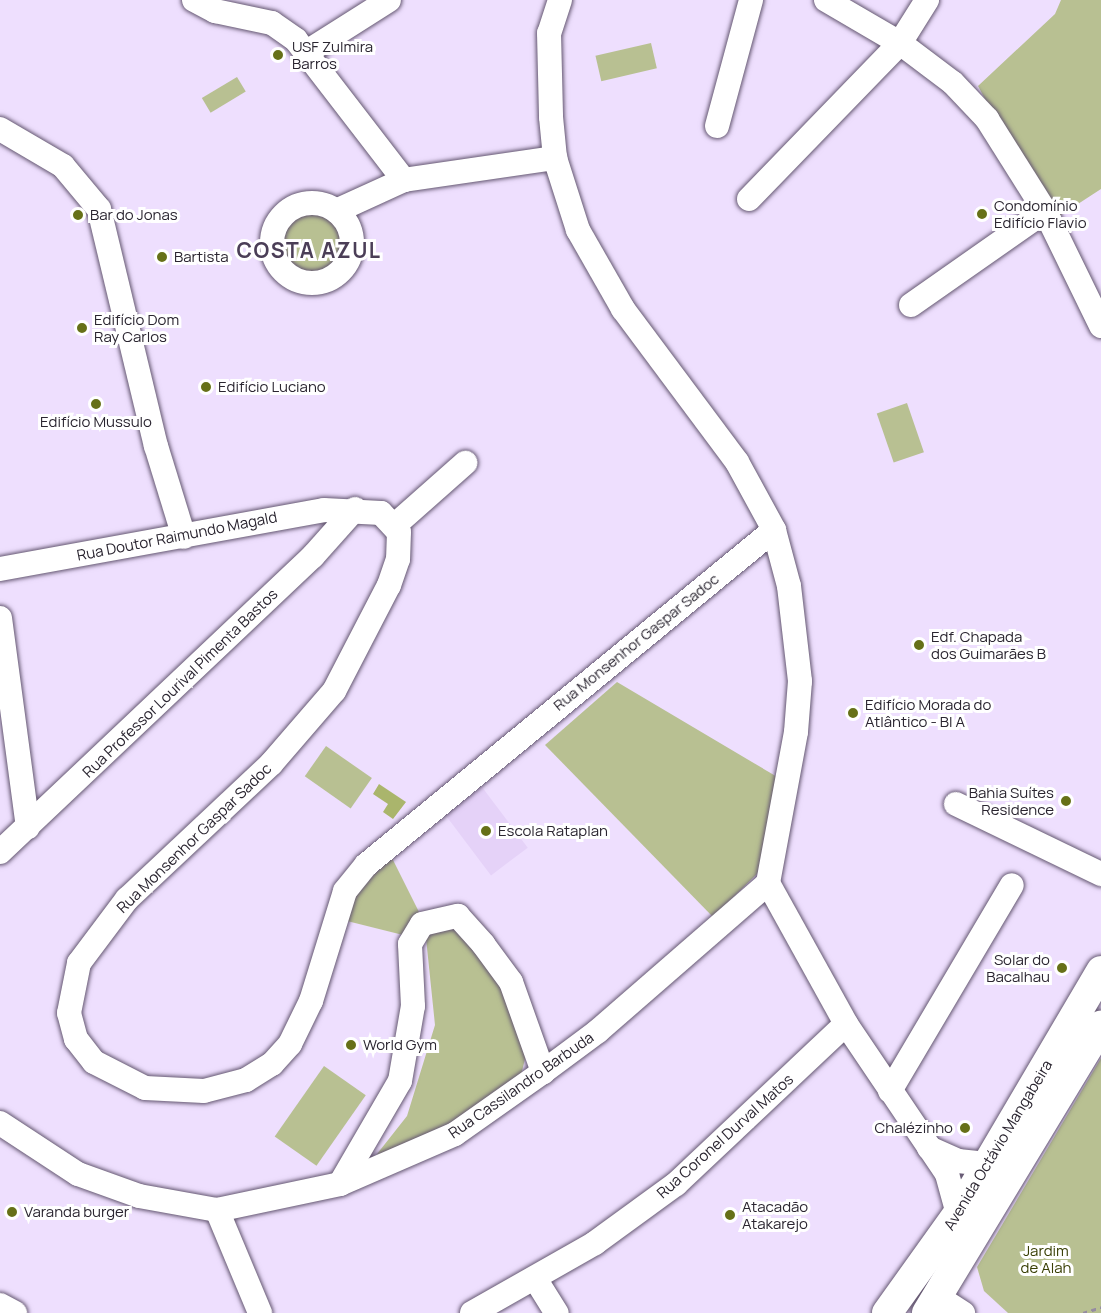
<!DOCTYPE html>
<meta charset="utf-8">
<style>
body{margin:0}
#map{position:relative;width:1101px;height:1313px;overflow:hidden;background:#eedffe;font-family:Manrope,sans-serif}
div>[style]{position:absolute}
.built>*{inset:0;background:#e5d2f8;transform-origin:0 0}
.green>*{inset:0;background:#b8c092;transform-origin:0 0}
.round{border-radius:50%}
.water>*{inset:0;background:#aab56c}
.path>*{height:3px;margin-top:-1.5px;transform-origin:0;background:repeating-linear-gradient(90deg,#958ba1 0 4.5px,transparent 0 9px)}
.roads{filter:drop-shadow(0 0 2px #645771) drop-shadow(0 0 2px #645771)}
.minor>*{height:24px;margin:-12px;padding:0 12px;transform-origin:12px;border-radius:12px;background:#fff}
.minor>.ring{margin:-12px;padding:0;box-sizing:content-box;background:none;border:24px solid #fff;border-radius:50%}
.major>*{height:30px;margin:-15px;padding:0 15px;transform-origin:15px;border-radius:15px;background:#fff}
.dots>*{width:16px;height:16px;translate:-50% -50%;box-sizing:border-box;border:3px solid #fff;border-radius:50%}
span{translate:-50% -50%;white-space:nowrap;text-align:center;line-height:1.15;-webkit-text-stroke:6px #fff;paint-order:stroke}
.poi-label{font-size:15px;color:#2a2530}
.left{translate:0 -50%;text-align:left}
.right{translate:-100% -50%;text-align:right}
.street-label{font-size:15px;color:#2a2530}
.park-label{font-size:15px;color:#393f05}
.district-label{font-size:21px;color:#4b3e57;font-weight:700;letter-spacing:1.5px}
</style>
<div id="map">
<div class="built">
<div style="left:482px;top:787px;width:76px;height:46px;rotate:53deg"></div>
</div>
<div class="green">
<div style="clip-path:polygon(1061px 0,1101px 0,1101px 189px,1061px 215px,1048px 215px,978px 86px,1055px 14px)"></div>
<div style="left:651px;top:43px;width:26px;height:57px;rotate:77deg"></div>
<div style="left:237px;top:77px;width:17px;height:41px;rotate:59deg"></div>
<div class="round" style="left:279px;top:210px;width:62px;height:62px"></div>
<div style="left:907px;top:403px;width:52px;height:32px;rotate:71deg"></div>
<div style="clip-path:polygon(617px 682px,779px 778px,760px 871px,713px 917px,545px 745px)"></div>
<div style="left:326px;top:746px;width:56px;height:37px;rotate:35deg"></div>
<div style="clip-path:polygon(392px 858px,421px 916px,403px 935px,343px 920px,353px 894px)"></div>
<div style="clip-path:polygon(454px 925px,503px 986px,527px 1051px,521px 1075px,473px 1114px,383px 1161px,377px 1154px,407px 1116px,435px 1025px,426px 938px,434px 927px)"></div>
<div style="clip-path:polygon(1101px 1058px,1101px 1313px,1008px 1313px,984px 1291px,977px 1267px)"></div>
<div style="left:324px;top:1066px;width:51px;height:86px;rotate:35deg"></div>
</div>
<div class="water">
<div style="clip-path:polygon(379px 784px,406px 802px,393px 819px,383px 812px,388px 804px,373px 794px)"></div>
</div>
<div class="path">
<div style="left:1083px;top:1313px;width:19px;rotate:-18deg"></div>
</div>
<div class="roads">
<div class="minor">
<div style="left:194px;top:0;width:24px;rotate:28deg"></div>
<div style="left:215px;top:11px;width:58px;rotate:11.9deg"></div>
<div style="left:272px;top:23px;width:29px;rotate:35deg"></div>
<div style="left:296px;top:40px;width:177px;rotate:52.4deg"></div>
<div style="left:560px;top:0;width:35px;rotate:108deg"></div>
<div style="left:549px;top:33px;width:84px;rotate:88.6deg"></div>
<div style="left:551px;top:117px;width:41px;rotate:84.4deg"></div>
<div style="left:555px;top:158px;width:76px;rotate:72.3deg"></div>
<div style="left:578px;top:230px;width:91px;rotate:60.3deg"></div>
<div style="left:623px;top:309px;width:191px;rotate:53.3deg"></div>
<div style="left:737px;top:462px;width:77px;rotate:61.4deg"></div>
<div style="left:774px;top:530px;width:58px;rotate:75deg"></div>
<div style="left:789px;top:586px;width:96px;rotate:83.4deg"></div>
<div style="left:800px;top:681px;width:51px;rotate:94.5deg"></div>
<div style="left:796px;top:732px;width:154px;rotate:100.5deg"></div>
<div style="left:768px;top:883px;width:161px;rotate:61deg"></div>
<div style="left:846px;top:1024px;width:181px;rotate:56deg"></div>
<div style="left:947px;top:1174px;width:41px;rotate:74.6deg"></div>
<div style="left:826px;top:0;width:86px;rotate:30.2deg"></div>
<div style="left:900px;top:43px;width:66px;rotate:37deg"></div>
<div style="left:953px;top:83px;width:50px;rotate:46.6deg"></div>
<div style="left:987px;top:119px;width:109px;rotate:57.8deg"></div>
<div style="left:1045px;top:211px;width:128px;rotate:64deg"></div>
<div style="left:307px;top:52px;width:97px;rotate:-32.4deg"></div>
<div style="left:717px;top:126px;width:131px;rotate:-74.9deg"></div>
<div style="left:0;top:129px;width:73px;rotate:30.4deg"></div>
<div style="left:63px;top:166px;width:56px;rotate:50.1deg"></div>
<div style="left:99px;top:209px;width:244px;rotate:76.5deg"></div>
<div style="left:156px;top:446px;width:95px;rotate:72.9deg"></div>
<div style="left:749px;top:199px;width:217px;rotate:-45.9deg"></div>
<div style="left:900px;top:43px;width:51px;rotate:-57.9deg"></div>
<div class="ring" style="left:272px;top:203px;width:56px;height:56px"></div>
<div style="left:336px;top:211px;width:75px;rotate:-24.5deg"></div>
<div style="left:404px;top:180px;width:153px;rotate:-8.3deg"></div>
<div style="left:911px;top:305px;width:164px;rotate:-35deg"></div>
<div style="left:395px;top:525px;width:94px;rotate:-41.5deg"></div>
<div style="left:0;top:569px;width:329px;rotate:-10.3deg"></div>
<div style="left:324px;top:510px;width:57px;rotate:3deg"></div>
<div style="left:381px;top:513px;width:26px;rotate:47deg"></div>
<div style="left:399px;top:532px;width:27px;rotate:92deg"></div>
<div style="left:398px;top:559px;width:28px;rotate:109deg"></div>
<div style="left:389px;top:585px;width:119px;rotate:117.4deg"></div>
<div style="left:334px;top:691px;width:96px;rotate:130.8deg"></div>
<div style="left:271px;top:764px;width:197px;rotate:136.8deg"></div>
<div style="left:127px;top:899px;width:80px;rotate:126.9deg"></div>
<div style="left:79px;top:963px;width:51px;rotate:101.3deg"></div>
<div style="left:69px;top:1013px;width:27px;rotate:75deg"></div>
<div style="left:76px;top:1039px;width:29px;rotate:52deg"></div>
<div style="left:94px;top:1062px;width:57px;rotate:27deg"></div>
<div style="left:145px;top:1088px;width:59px;rotate:2.9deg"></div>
<div style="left:204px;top:1091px;width:43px;rotate:-14.7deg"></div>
<div style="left:246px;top:1080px;width:31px;rotate:-32deg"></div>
<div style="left:272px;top:1064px;width:27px;rotate:-48deg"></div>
<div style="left:290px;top:1044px;width:48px;rotate:-64deg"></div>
<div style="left:311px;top:1001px;width:115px;rotate:-72.8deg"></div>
<div style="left:345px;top:891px;width:33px;rotate:-51deg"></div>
<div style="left:366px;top:865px;width:528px;rotate:-39.39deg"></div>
<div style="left:0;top:618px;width:211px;rotate:82.4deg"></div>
<div style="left:956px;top:804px;width:161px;rotate:25.8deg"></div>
<div style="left:0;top:852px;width:431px;rotate:-43.4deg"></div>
<div style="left:313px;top:556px;width:63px;rotate:-48.2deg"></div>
<div style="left:890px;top:1091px;width:239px;rotate:-59.4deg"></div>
<div style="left:0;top:1123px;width:93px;rotate:33.2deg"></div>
<div style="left:78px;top:1174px;width:65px;rotate:19.8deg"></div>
<div style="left:139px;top:1196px;width:79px;rotate:10.2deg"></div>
<div style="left:217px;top:1210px;width:126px;rotate:-11.9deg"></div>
<div style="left:340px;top:1184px;width:125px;rotate:-23.5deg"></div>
<div style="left:455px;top:1134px;width:108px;rotate:-35.2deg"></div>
<div style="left:543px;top:1072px;width:69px;rotate:-36.7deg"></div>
<div style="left:598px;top:1031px;width:225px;rotate:-41deg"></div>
<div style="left:929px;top:1148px;width:32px;rotate:24deg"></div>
<div style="left:958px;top:1161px;width:29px;rotate:6deg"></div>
<div style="left:340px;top:1184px;width:119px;rotate:-59.8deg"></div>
<div style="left:400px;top:1081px;width:76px;rotate:-80.2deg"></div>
<div style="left:413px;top:1006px;width:62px;rotate:-92.8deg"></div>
<div style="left:410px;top:944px;width:23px;rotate:-59deg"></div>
<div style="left:422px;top:924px;width:37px;rotate:-13deg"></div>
<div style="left:458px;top:916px;width:38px;rotate:48deg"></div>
<div style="left:483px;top:944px;width:47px;rotate:53.6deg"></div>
<div style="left:511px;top:982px;width:96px;rotate:70.4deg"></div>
<div style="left:217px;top:1210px;width:112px;rotate:67.3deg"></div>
<div style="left:536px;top:1280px;width:39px;rotate:58deg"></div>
<div style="left:938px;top:1297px;width:30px;rotate:33deg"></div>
<div style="left:0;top:1305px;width:17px;rotate:28deg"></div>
<div style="left:472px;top:1313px;width:142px;rotate:-29.6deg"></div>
<div style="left:595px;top:1243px;width:100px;rotate:-36.1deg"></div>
<div style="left:676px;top:1184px;width:233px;rotate:-43.3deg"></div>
</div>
<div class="major">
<div style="left:887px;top:1313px;width:122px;rotate:-54.4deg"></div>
<div style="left:958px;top:1214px;width:282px;rotate:-59.5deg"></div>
<div style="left:927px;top:1313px;width:336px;rotate:-58.8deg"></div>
</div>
</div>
<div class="dots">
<div style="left:278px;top:55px;background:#667018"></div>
<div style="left:982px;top:214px;background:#667018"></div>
<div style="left:78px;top:215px;background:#667018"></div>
<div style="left:162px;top:257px;background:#667018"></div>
<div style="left:82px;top:328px;background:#667018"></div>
<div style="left:206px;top:387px;background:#667018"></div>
<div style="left:96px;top:404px;background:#667018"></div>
<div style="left:919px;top:645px;background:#667018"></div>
<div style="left:853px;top:713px;background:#667018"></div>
<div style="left:1066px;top:801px;background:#667018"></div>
<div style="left:486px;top:831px;background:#667018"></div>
<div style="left:1062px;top:968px;background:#667018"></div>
<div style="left:351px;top:1045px;background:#667018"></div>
<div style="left:965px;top:1128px;background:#667018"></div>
<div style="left:12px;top:1212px;background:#667018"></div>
<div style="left:730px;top:1215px;background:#667018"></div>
</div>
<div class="poi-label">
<span class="left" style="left:292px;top:55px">USF Zulmira<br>Barros</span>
<span class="left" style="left:994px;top:214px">Condomínio<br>Edifício Flavio</span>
<span class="left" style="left:90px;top:215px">Bar do Jonas</span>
<span class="left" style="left:174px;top:257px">Bartista</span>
<span class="left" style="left:94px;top:328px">Edifício Dom<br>Ray Carlos</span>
<span class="left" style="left:218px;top:387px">Edifício Luciano</span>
<span style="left:96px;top:422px">Edifício Mussulo</span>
<span class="left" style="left:931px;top:645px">Edf. Chapada<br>dos Guimarães B</span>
<span class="left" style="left:865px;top:713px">Edifício Morada do<br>Atlântico - Bl A</span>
<span class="right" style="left:1054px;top:801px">Bahia Suítes<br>Residence</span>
<span class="left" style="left:498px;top:831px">Escola Rataplan</span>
<span class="right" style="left:1050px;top:968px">Solar do<br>Bacalhau</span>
<span class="left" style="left:363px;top:1045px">World Gym</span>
<span class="right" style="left:953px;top:1128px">Chalézinho</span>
<span class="left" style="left:742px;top:1215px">Atacadão<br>Atakarejo</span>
<span class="left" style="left:24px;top:1212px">Varanda burger</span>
</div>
<div class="street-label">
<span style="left:177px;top:536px;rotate:-11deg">Rua Doutor Raimundo Magald</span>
<span style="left:636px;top:642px;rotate:-39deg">Rua Monsenhor Gaspar Sadoc</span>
<span style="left:180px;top:683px;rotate:-44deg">Rua Professor Lourival Pimenta Bastos</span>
<span style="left:194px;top:838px;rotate:-44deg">Rua Monsenhor Gaspar Sadoc</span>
<span style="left:521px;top:1085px;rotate:-35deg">Rua Cassilandro Barbuda</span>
<span style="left:725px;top:1136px;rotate:-42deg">Rua Coronel Durval Matos</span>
<span style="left:998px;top:1145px;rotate:-59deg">Avenida Octávio Mangabeira</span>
</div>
<div class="park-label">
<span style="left:1046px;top:1259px">Jardim<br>de Alah</span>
</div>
<div class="district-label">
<span style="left:309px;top:250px">COSTA AZUL</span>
</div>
</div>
